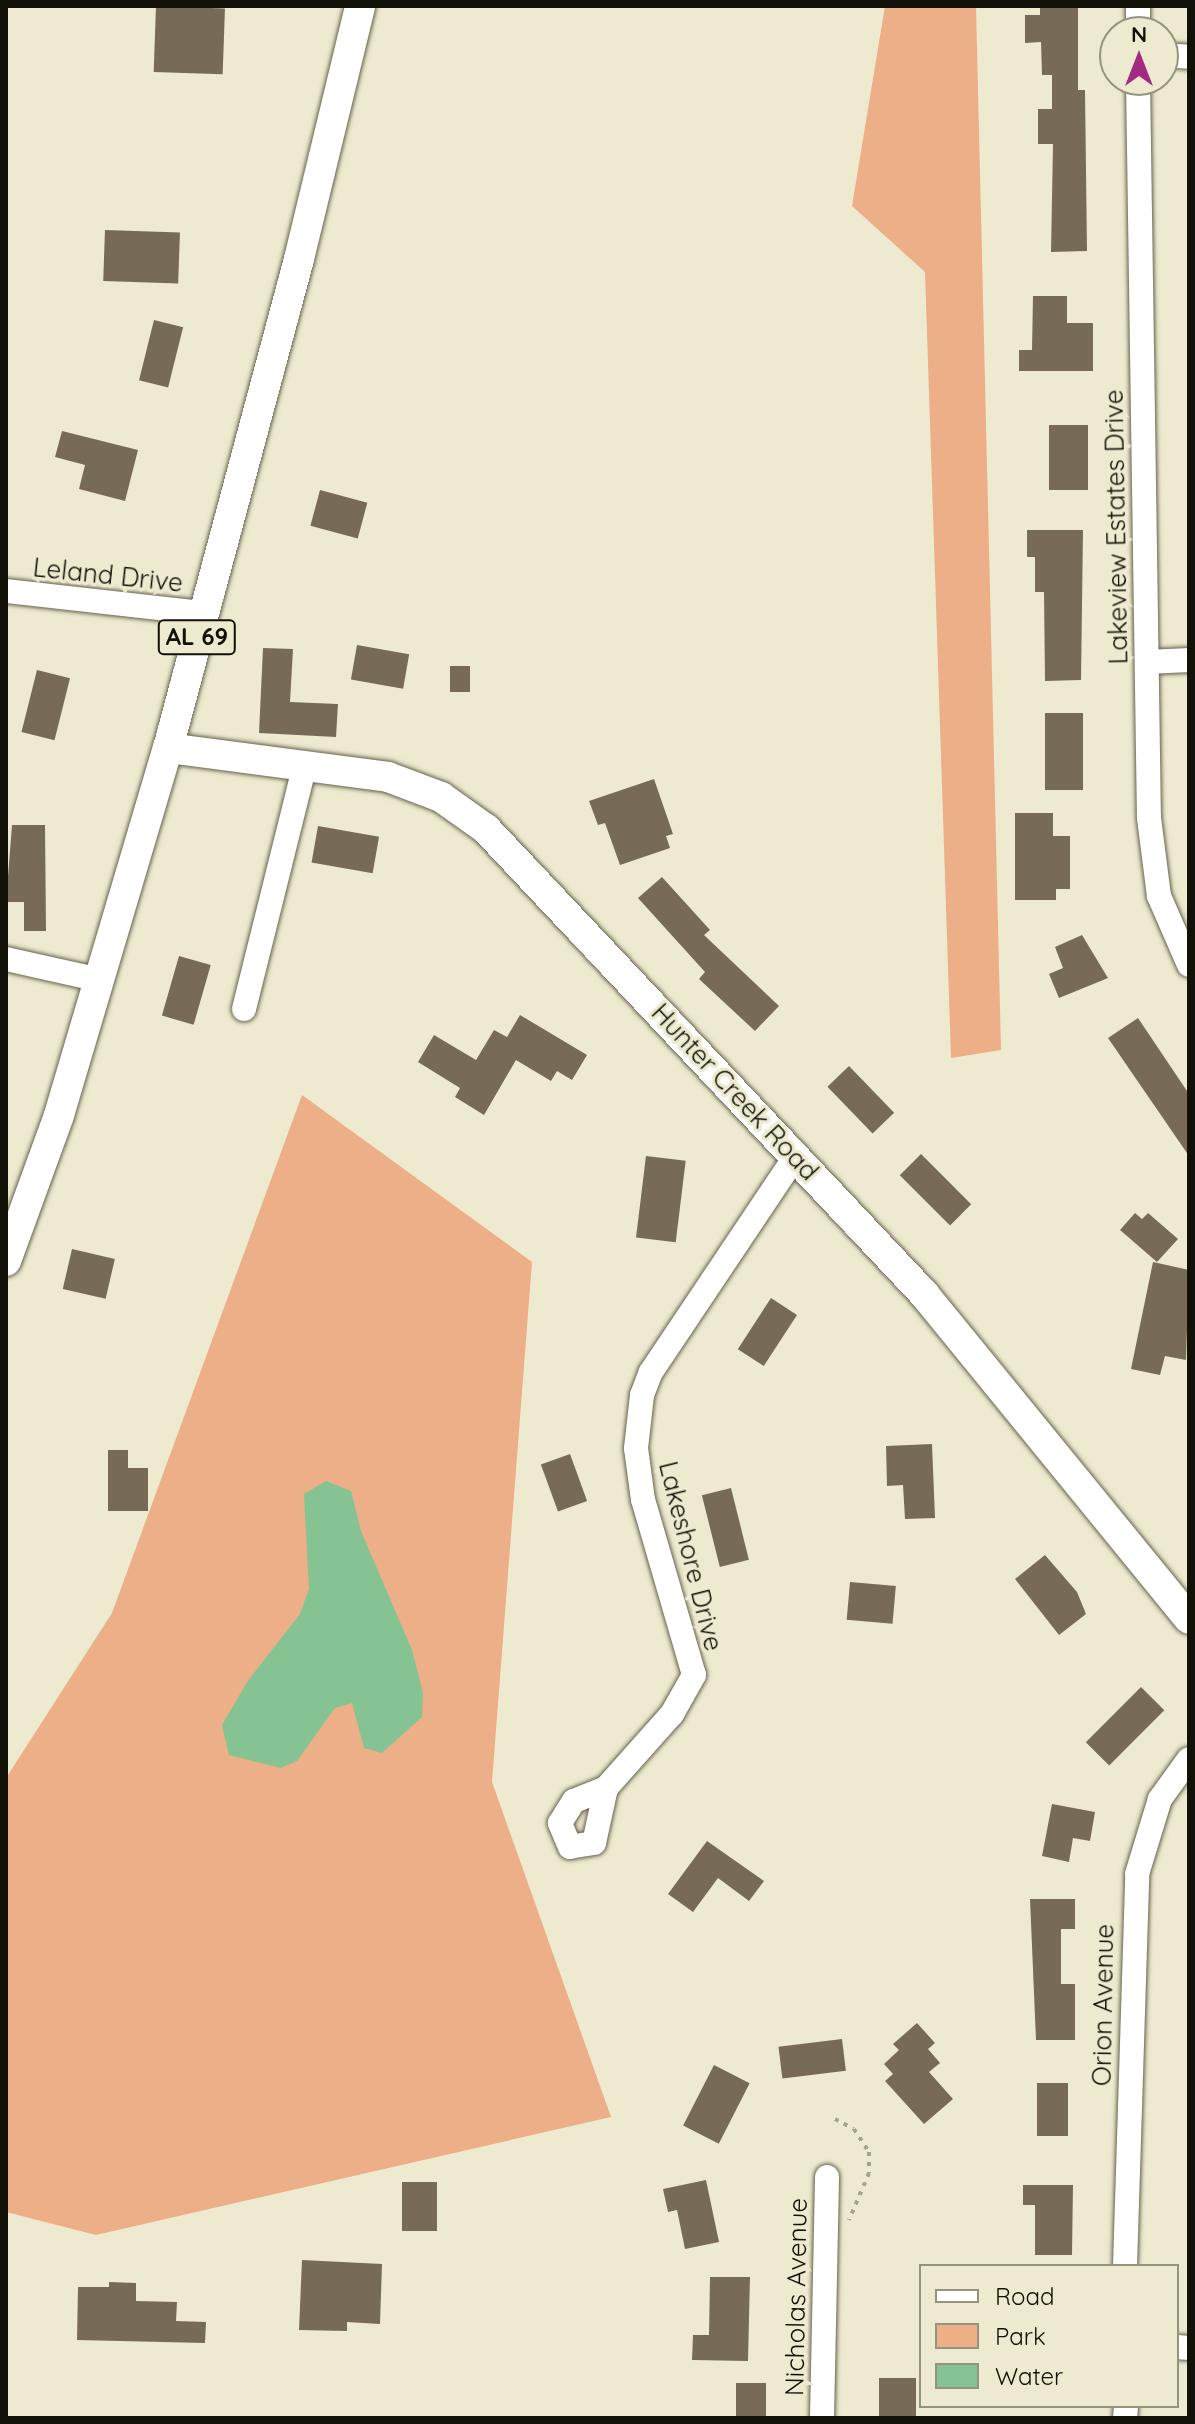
<!DOCTYPE html>
<style>
body{margin:0}
#map{position:relative;width:1195px;height:2424px;overflow:hidden;background:#edead0;font-family:Quicksand,sans-serif}
div>[style]{position:absolute}
.green>*{inset:0;background:#ecaf88}
.water>*{inset:0;background:#86c392}
.building>*{inset:0;background:#786b56;transform-origin:0 0}
.path>*{height:4px;margin-top:-2px;transform-origin:0;background:repeating-linear-gradient(90deg,#a5a38e 0 4px,transparent 0 10px)}
.roads{filter:drop-shadow(0 0 2px #66634c) drop-shadow(0 0 2px #66634c)}
.minor>*{height:24px;margin:-12px;padding:0 12px;transform-origin:12px;border-radius:12px;background:#fff}
.major>*{height:30px;margin:-15px;padding:0 15px;transform-origin:15px;border-radius:15px;background:#fff}
span{translate:-50% -50%;white-space:nowrap;text-align:center;line-height:1.15;-webkit-text-stroke:7px #edead0;paint-order:stroke}
.shield-label span{padding:2px 6px;background:#edead0;border:2px solid;border-radius:6px;-webkit-text-stroke-width:0}
.shield-label{font-size:24px;color:#121108;font-weight:700}
.street-label{font-size:26px;color:#121108}
.frame{position:absolute;inset:0;border:8px solid #121108;pointer-events:none}
.legend{position:absolute;left:919px;top:2264px;width:260px;height:144px;box-sizing:border-box;background:#edead0;border:2px solid #959380;margin:0;padding:10px 14px;list-style:none;font-size:24px;color:#121108}
.legend li{display:flex;align-items:center;gap:16px;height:40px}
.legend b{width:40px;border:2px solid #959380}
.north{position:absolute;left:1099px;top:16px;width:80px;height:80px;box-sizing:border-box;background:#edead0;border:2px solid #959380;border-radius:50%;rotate:0deg;font-size:22px;font-weight:700;line-height:32px;text-align:center;color:#121108}
.north::after{content:'';display:block;margin:auto;width:28px;height:36px;background:#a22a81;clip-path:polygon(50% 0,100% 100%,50% 72%,0 100%)}
</style>
<div id="map">
<div class="green">
<div style="clip-path:polygon(885px 6px,976px 6px,1001px 1050px,951px 1058px,925px 272px,852px 206px)"></div>
<div style="clip-path:polygon(302px 1095px,532px 1262px,492px 1782px,611px 2117px,96px 2235px,6px 2212px,6px 1778px,112px 1613px)"></div>
</div>
<div class="water">
<div style="clip-path:polygon(326px 1481px,351px 1491px,361px 1531px,412px 1650px,423px 1693px,422px 1717px,382px 1753px,364px 1748px,352px 1703px,335px 1708px,297px 1761px,281px 1768px,229px 1755px,222px 1725px,247px 1682px,300px 1614px,309px 1589px,304px 1494px)"></div>
</div>
<div class="building">
<div style="left:156px;top:6px;width:69px;height:66px;rotate:2deg"></div>
<div style="clip-path:polygon(1040px 6px,1078px 6px,1078px 90px,1085px 90px,1087px 251px,1051px 252px,1053px 144px,1038px 144px,1038px 109px,1052px 109px,1052px 75px,1042px 75px,1041px 42px,1025px 43px,1025px 15px,1040px 15px)"></div>
<div style="left:105px;top:230px;width:75px;height:51px;rotate:2deg"></div>
<div style="clip-path:polygon(1033px 296px,1067px 296px,1067px 323px,1093px 323px,1093px 371px,1019px 371px,1019px 350px,1032px 350px)"></div>
<div style="left:154px;top:320px;width:30px;height:62px;rotate:14deg"></div>
<div style="left:1049px;top:425px;width:39px;height:65px"></div>
<div style="clip-path:polygon(62px 431px,138px 450px,125px 501px,79px 489px,85px 465px,55px 457px)"></div>
<div style="left:320px;top:490px;width:49px;height:37px;rotate:15deg"></div>
<div style="clip-path:polygon(1027px 530px,1083px 530px,1081px 680px,1045px 681px,1044px 592px,1035px 592px,1035px 557px,1027px 557px)"></div>
<div style="left:357px;top:645px;width:53px;height:35px;rotate:10deg"></div>
<div style="clip-path:polygon(263px 648px,293px 649px,290px 702px,338px 704px,336px 737px,259px 733px)"></div>
<div style="left:450px;top:666px;width:20px;height:26px"></div>
<div style="left:37px;top:670px;width:34px;height:64px;rotate:14deg"></div>
<div style="left:1045px;top:713px;width:38px;height:77px"></div>
<div style="clip-path:polygon(654px 779px,673px 834px,666px 836px,670px 848px,620px 865px,605px 823px,598px 825px,589px 801px)"></div>
<div style="clip-path:polygon(1015px 813px,1053px 813px,1053px 836px,1070px 836px,1070px 889px,1056px 889px,1056px 900px,1015px 900px)"></div>
<div style="clip-path:polygon(12px 825px,45px 825px,46px 931px,24px 931px,24px 902px,6px 902px)"></div>
<div style="left:318px;top:826px;width:62px;height:37px;rotate:10deg"></div>
<div style="clip-path:polygon(662px 877px,710px 930px,704px 935px,779px 1006px,755px 1031px,699px 979px,705px 972px,638px 898px)"></div>
<div style="clip-path:polygon(1082px 935px,1108px 978px,1059px 998px,1049px 974px,1063px 968px,1055px 947px)"></div>
<div style="left:179px;top:956px;width:33px;height:62px;rotate:16deg"></div>
<div style="clip-path:polygon(520px 1015px,587px 1055px,572px 1080px,557px 1071px,551px 1081px,516px 1060px,484px 1115px,455px 1097px,460px 1088px,418px 1062px,434px 1035px,476px 1060px,494px 1030px,507px 1037px)"></div>
<div style="clip-path:polygon(1138px 1018px,1189px 1094px,1189px 1156px,1108px 1038px)"></div>
<div style="left:849px;top:1066px;width:65px;height:30px;rotate:46deg"></div>
<div style="left:921px;top:1154px;width:71px;height:30px;rotate:45deg"></div>
<div style="left:646px;top:1156px;width:40px;height:82px;rotate:7deg"></div>
<div style="clip-path:polygon(1135px 1213px,1142px 1219px,1148px 1213px,1178px 1239px,1157px 1262px,1120px 1230px)"></div>
<div style="left:72px;top:1249px;width:44px;height:41px;rotate:13deg"></div>
<div style="clip-path:polygon(1153px 1262px,1189px 1270px,1186px 1360px,1165px 1356px,1160px 1375px,1131px 1369px)"></div>
<div style="left:771px;top:1298px;width:31px;height:61px;rotate:33deg"></div>
<div style="clip-path:polygon(932px 1444px,935px 1518px,905px 1519px,903px 1485px,887px 1486px,886px 1446px)"></div>
<div style="clip-path:polygon(108px 1450px,128px 1450px,128px 1468px,148px 1468px,148px 1511px,108px 1511px)"></div>
<div style="left:570px;top:1454px;width:50px;height:31px;rotate:70deg"></div>
<div style="left:731px;top:1488px;width:74px;height:30px;rotate:76deg"></div>
<div style="clip-path:polygon(1045px 1555px,1077px 1592px,1086px 1614px,1059px 1635px,1015px 1579px)"></div>
<div style="left:850px;top:1582px;width:46px;height:38px;rotate:5deg"></div>
<div style="left:1141px;top:1687px;width:33px;height:78px;rotate:45deg"></div>
<div style="clip-path:polygon(1052px 1804px,1095px 1812px,1090px 1841px,1073px 1838px,1069px 1862px,1042px 1856px)"></div>
<div style="clip-path:polygon(707px 1841px,764px 1881px,749px 1901px,718px 1878px,693px 1912px,668px 1894px)"></div>
<div style="clip-path:polygon(1030px 1899px,1075px 1899px,1075px 1929px,1061px 1929px,1061px 1984px,1075px 1984px,1075px 2040px,1036px 2040px)"></div>
<div style="clip-path:polygon(917px 2023px,935px 2043px,928px 2049px,940px 2063px,929px 2072px,953px 2099px,924px 2124px,885px 2081px,893px 2074px,884px 2064px,899px 2050px,893px 2044px)"></div>
<div style="left:842px;top:2039px;width:32px;height:64px;rotate:83deg"></div>
<div style="left:714px;top:2065px;width:40px;height:68px;rotate:27deg"></div>
<div style="left:1037px;top:2083px;width:31px;height:53px"></div>
<div style="clip-path:polygon(706px 2180px,719px 2242px,685px 2249px,677px 2210px,668px 2212px,663px 2189px)"></div>
<div style="left:402px;top:2182px;width:35px;height:49px"></div>
<div style="clip-path:polygon(1023px 2185px,1073px 2185px,1072px 2255px,1035px 2255px,1035px 2205px,1023px 2205px)"></div>
<div style="clip-path:polygon(302px 2260px,382px 2264px,380px 2324px,347px 2322px,347px 2331px,299px 2330px)"></div>
<div style="clip-path:polygon(710px 2277px,750px 2277px,748px 2361px,692px 2360px,693px 2335px,709px 2335px)"></div>
<div style="clip-path:polygon(109px 2282px,136px 2283px,136px 2301px,177px 2302px,176px 2321px,206px 2322px,205px 2343px,77px 2340px,78px 2287px,109px 2287px)"></div>
<div style="left:879px;top:2378px;width:37px;height:40px"></div>
<div style="left:736px;top:2383px;width:30px;height:35px"></div>
</div>
<div class="path">
<div style="left:835px;top:2119px;width:21px;rotate:28deg"></div>
<div style="left:854px;top:2129px;width:27px;rotate:57deg"></div>
<div style="left:869px;top:2152px;width:21px;rotate:90deg"></div>
<div style="left:869px;top:2173px;width:51px;rotate:113.1deg"></div>
</div>
<div class="roads">
<div class="minor">
<div style="left:1138px;top:6px;width:26px;rotate:90deg"></div>
<div style="left:1163px;top:55px;width:26px;rotate:4deg"></div>
<div style="left:1138px;top:80px;width:738px;rotate:89.15deg"></div>
<div style="left:1149px;top:818px;width:79px;rotate:82.7deg"></div>
<div style="left:1159px;top:896px;width:75px;rotate:66.5deg"></div>
<div style="left:6px;top:591px;width:198px;rotate:6.4deg"></div>
<div style="left:1147px;top:662px;width:42px;rotate:-2.7deg"></div>
<div style="left:6px;top:959px;width:96px;rotate:12.6deg"></div>
<div style="left:244px;top:1009px;width:248px;rotate:-76deg"></div>
<div style="left:606px;top:1788px;width:99px;rotate:-48.3deg"></div>
<div style="left:672px;top:1714px;width:45px;rotate:-60.6deg"></div>
<div style="left:694px;top:1675px;width:182px;rotate:-106.2deg"></div>
<div style="left:643px;top:1500px;width:52px;rotate:-97.7deg"></div>
<div style="left:636px;top:1448px;width:53px;rotate:-83.5deg"></div>
<div style="left:642px;top:1395px;width:25px;rotate:-69deg"></div>
<div style="left:651px;top:1372px;width:255px;rotate:-56.2deg"></div>
<div style="left:606px;top:1788px;width:56px;rotate:102.3deg"></div>
<div style="left:594px;top:1843px;width:24px;rotate:171deg"></div>
<div style="left:570px;top:1847px;width:26px;rotate:-113deg"></div>
<div style="left:560px;top:1823px;width:26px;rotate:-58deg"></div>
<div style="left:574px;top:1801px;width:35px;rotate:-22deg"></div>
<div style="left:1125px;top:2266px;width:392px;rotate:-88.2deg"></div>
<div style="left:1137px;top:1874px;width:78px;rotate:-73deg"></div>
<div style="left:1160px;top:1799px;width:49px;rotate:-54.1deg"></div>
<div style="left:1177px;top:2347px;width:12px;rotate:5deg"></div>
<div style="left:822px;top:2418px;width:241px;rotate:-88.8deg"></div>
<div style="left:1125px;top:2418px;width:12px;rotate:-85deg"></div>
</div>
<div class="major">
<div style="left:168px;top:748px;width:222px;rotate:7.5deg"></div>
<div style="left:388px;top:777px;width:57px;rotate:20.7deg"></div>
<div style="left:441px;top:797px;width:55px;rotate:35.4deg"></div>
<div style="left:486px;top:829px;width:639px;rotate:46.71deg"></div>
<div style="left:924px;top:1294px;width:419px;rotate:50.8deg"></div>
<div style="left:6px;top:1261px;width:155px;rotate:-70deg"></div>
<div style="left:59px;top:1115px;width:383px;rotate:-73.5deg"></div>
<div style="left:168px;top:748px;width:506px;rotate:-75deg"></div>
<div style="left:299px;top:259px;width:260px;rotate:-76.4deg"></div>
</div>
</div>
<div class="shield-label">
<span style="left:197px;top:637px">AL 69</span>
</div>
<div class="street-label">
<span style="left:1116px;top:527px;rotate:-91deg">Lakeview Estates Drive</span>
<span style="left:108px;top:575px;rotate:6deg">Leland Drive</span>
<span style="left:735px;top:1092px;rotate:47deg">Hunter Creek Road</span>
<span style="left:691px;top:1556px;rotate:76deg">Lakeshore Drive</span>
<span style="left:1103px;top:2005px;rotate:-89deg">Orion Avenue</span>
<span style="left:796px;top:2297px;rotate:-89deg">Nicholas Avenue</span>
</div>
<div class="frame"></div>
<ul class="legend">
<li><b style="height:10px;background:#fff"></b>Road</li>
<li><b style="height:22px;background:#ecaf88"></b>Park</li>
<li><b style="height:22px;background:#86c392"></b>Water</li>
</ul>
<div class="north">N</div>
</div>
